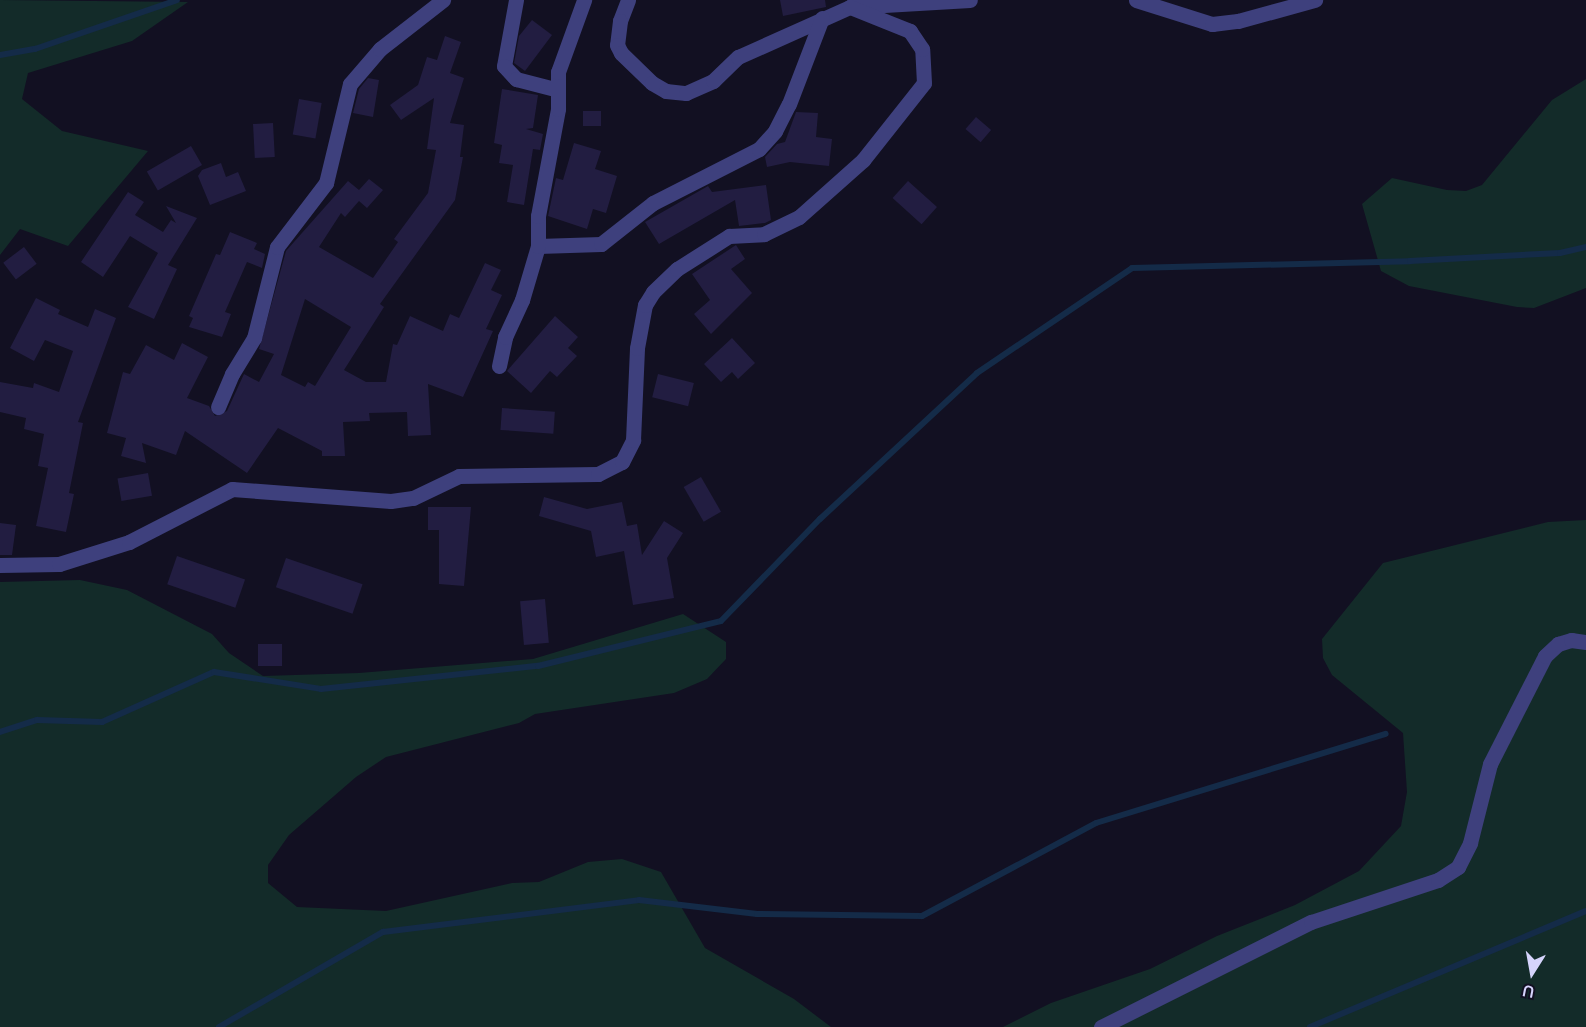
<!DOCTYPE html>
<style>
body{margin:0}
#map{position:relative;width:1586px;height:1027px;overflow:hidden;background:#121022;font-family:"Nunito Sans",sans-serif}
div>[style]{position:absolute}
.green>*{inset:0;background:#132b29}
.stream>*{height:6px;margin:-3px;padding:0 3px;transform-origin:3px;border-radius:3px;background:#142b48}
.building>*{inset:0;background:#221d41;transform-origin:0 0}
.minor>*{height:15px;margin:-7.5px;padding:0 7.5px;transform-origin:7.5px;border-radius:7.5px;background:#3e407d}
span{translate:-50% -50%;white-space:nowrap;text-align:center;line-height:1.15;-webkit-text-stroke:6px #121022;paint-order:stroke}
.north{position:absolute;left:1502px;top:943px;width:60px;height:60px;-webkit-text-stroke:4px #121022;paint-order:stroke;rotate:191deg;font-size:16px;font-weight:700;line-height:24px;text-align:center;color:#d6d4fc}
.north::after{content:'';display:block;margin:auto;width:21px;height:27px;background:#d6d4fc;clip-path:polygon(50% 0,100% 100%,50% 72%,0 100%)}
</style>
<div id="map">
<div class="green">
<div style="clip-path:polygon(0 0,188px 2px,132px 41px,28px 73px,22px 99px,62px 131px,148px 151px,68px 246px,20px 229px,0 255px)"></div>
<div style="clip-path:polygon(1586px 79px,1586px 288px,1534px 308px,1517px 307px,1409px 286px,1381px 271px,1362px 204px,1392px 178px,1447px 190px,1466px 191px,1482px 185px,1552px 100px)"></div>
<div style="clip-path:polygon(1586px 520px,1586px 1027px,1003px 1027px,1051px 1003px,1150px 969px,1217px 936px,1295px 905px,1359px 871px,1401px 826px,1407px 792px,1403px 733px,1332px 675px,1323px 658px,1322px 639px,1383px 563px,1548px 522px)"></div>
<div style="clip-path:polygon(80px 580px,127px 590px,212px 634px,229px 653px,263px 676px,359px 673px,533px 659px,683px 614px,726px 642px,726px 659px,707px 679px,674px 693px,535px 714px,519px 723px,386px 757px,356px 777px,289px 835px,268px 865px,268px 883px,297px 907px,386px 911px,512px 883px,539px 882px,588px 862px,622px 859px,661px 872px,705px 948px,794px 999px,831px 1027px,0 1027px,0 582px)"></div>
</div>
<div class="stream">
<div style="left:0;top:55px;width:36px;rotate:-10deg"></div>
<div style="left:35px;top:49px;width:150px;rotate:-19deg"></div>
<div style="left:0;top:732px;width:39px;rotate:-18deg"></div>
<div style="left:37px;top:720px;width:65px;rotate:1.8deg"></div>
<div style="left:102px;top:722px;width:123px;rotate:-24.1deg"></div>
<div style="left:214px;top:672px;width:108px;rotate:9deg"></div>
<div style="left:321px;top:689px;width:218px;rotate:-6.1deg"></div>
<div style="left:538px;top:666px;width:188px;rotate:-13.8deg"></div>
<div style="left:721px;top:621px;width:142px;rotate:-45.9deg"></div>
<div style="left:820px;top:519px;width:214px;rotate:-42.9deg"></div>
<div style="left:977px;top:373px;width:187px;rotate:-34.1deg"></div>
<div style="left:1132px;top:268px;width:278px;rotate:-1.4deg"></div>
<div style="left:1410px;top:261px;width:150px;rotate:-3.1deg"></div>
<div style="left:1560px;top:253px;width:27px;rotate:-13deg"></div>
<div style="left:219px;top:1027px;width:190px;rotate:-30.1deg"></div>
<div style="left:383px;top:932px;width:258px;rotate:-7.1deg"></div>
<div style="left:639px;top:900px;width:119px;rotate:6.8deg"></div>
<div style="left:757px;top:914px;width:165px;rotate:0.7deg"></div>
<div style="left:922px;top:916px;width:197px;rotate:-28.1deg"></div>
<div style="left:1096px;top:823px;width:303px;rotate:-17.1deg"></div>
<div style="left:1310px;top:1027px;width:299px;rotate:-22.8deg"></div>
</div>
<div class="building">
<div style="clip-path:polygon(780px 0,825px 0,826px 7px,783px 16px)"></div>
<div style="clip-path:polygon(532px 20px,552px 35px,525px 71px,514px 63px,519px 36px)"></div>
<div style="clip-path:polygon(evenodd,445px 36px,461px 42px,450px 73px,464px 78px,450px 123px,464px 125px,460px 157px,463px 157px,455px 200px,380px 304px,384px 307px,344px 370px,366px 382px,386px 382px,393px 344px,397px 345px,410px 316px,443px 331px,450px 314px,459px 318px,485px 263px,501px 270px,491px 290px,502px 295px,486px 329px,493px 331px,463px 397px,428px 384px,431px 435px,408px 436px,407px 412px,369px 413px,370px 421px,343px 422px,345px 456px,322px 456px,322px 451px,278px 428px,247px 473px,185px 431px,176px 455px,142px 443px,146px 463px,121px 456px,126px 438px,107px 433px,123px 372px,130px 374px,146px 345px,174px 360px,182px 343px,208px 357px,187px 398px,209px 406px,215px 416px,227px 411px,244px 374px,259px 382px,274px 354px,259px 349px,286px 251px,348px 181px,359px 190px,369px 179px,383px 190px,367px 208px,359px 201px,345px 217px,341px 213px,319px 247px,373px 278px,398px 242px,394px 239px,428px 193px,436px 150px,427px 149px,434px 98px,401px 120px,390px 105px,418px 85px,427px 57px,437px 60px,445px 36px,305px 299px,351px 327px,315px 386px,308px 382px,305px 387px,281px 375px,305px 299px)"></div>
<div style="clip-path:polygon(368px 78px,379px 80px,373px 117px,353px 113px,359px 89px)"></div>
<div style="clip-path:polygon(502px 89px,538px 95px,533px 128px,526px 129px,543px 134px,540px 150px,533px 149px,524px 205px,507px 202px,513px 165px,499px 163px,502px 145px,494px 143px)"></div>
<div style="left:299px;top:99px;width:23px;height:36px;rotate:10deg"></div>
<div style="left:583px;top:111px;width:18px;height:15px"></div>
<div style="clip-path:polygon(796px 112px,818px 113px,816px 137px,832px 139px,829px 166px,790px 162px,767px 167px,765px 157px,777px 144px,785px 142px)"></div>
<div style="left:976px;top:117px;width:20px;height:16px;rotate:41deg"></div>
<div style="left:273px;top:123px;width:34px;height:20px;rotate:87deg"></div>
<div style="clip-path:polygon(574px 143px,601px 151px,595px 169px,617px 176px,606px 213px,593px 209px,587px 229px,548px 216px,556px 178px,563px 180px)"></div>
<div style="left:191px;top:146px;width:22px;height:51px;rotate:60deg"></div>
<div style="clip-path:polygon(221px 163px,226px 177px,238px 172px,246px 191px,210px 205px,198px 176px,202px 170px)"></div>
<div style="left:908px;top:181px;width:39px;height:23px;rotate:42deg"></div>
<div style="clip-path:polygon(766px 185px,771px 220px,765px 223px,739px 226px,735px 200px,659px 244px,645px 222px,708px 186px,712px 192px)"></div>
<div style="clip-path:polygon(128px 192px,144px 202px,135px 215px,163px 232px,171px 220px,176px 223px,166px 206px,197px 218px,168px 265px,177px 269px,154px 319px,128px 307px,158px 253px,130px 236px,103px 277px,81px 262px)"></div>
<div style="clip-path:polygon(230px 232px,257px 243px,254px 249px,265px 254px,262px 268px,247px 262px,225px 312px,231px 314px,222px 337px,189px 327px,193px 318px,189px 316px,216px 254px,220px 255px)"></div>
<div style="clip-path:polygon(736px 245px,745px 259px,731px 269px,752px 293px,711px 334px,694px 314px,710px 300px,692px 274px)"></div>
<div style="left:24px;top:247px;width:21px;height:26px;rotate:53deg"></div>
<div style="clip-path:polygon(36px 298px,60px 310px,58px 314px,88px 327px,95px 309px,116px 318px,78px 422px,83px 423px,69px 493px,74px 494px,66px 532px,36px 526px,48px 468px,38px 466px,44px 434px,24px 429px,26px 418px,0 412px,0 382px,33px 388px,34px 383px,59px 392px,73px 351px,45px 340px,34px 361px,10px 348px)"></div>
<div style="clip-path:polygon(555px 316px,578px 337px,568px 348px,577px 356px,557px 377px,550px 371px,531px 393px,507px 371px)"></div>
<div style="clip-path:polygon(732px 338px,755px 363px,738px 379px,732px 372px,721px 382px,704px 364px)"></div>
<div style="left:658px;top:374px;width:37px;height:24px;rotate:14deg"></div>
<div style="left:502px;top:408px;width:53px;height:22px;rotate:4deg"></div>
<div style="left:148px;top:473px;width:23px;height:31px;rotate:80deg"></div>
<div style="left:701px;top:477px;width:40px;height:20px;rotate:60deg"></div>
<div style="clip-path:polygon(544px 497px,587px 509px,622px 502px,627px 526px,637px 524px,642px 555px,664px 521px,683px 533px,667px 558px,674px 598px,633px 605px,624px 551px,596px 557px,591px 531px,539px 516px)"></div>
<div style="clip-path:polygon(428px 507px,471px 507px,464px 586px,439px 584px,439px 530px,428px 530px)"></div>
<div style="clip-path:polygon(0 523px,16px 525px,12px 555px,0 555px)"></div>
<div style="left:177px;top:556px;width:72px;height:30px;rotate:19deg"></div>
<div style="left:286px;top:558px;width:81px;height:31px;rotate:19deg"></div>
<div style="left:545px;top:599px;width:44px;height:25px;rotate:85deg"></div>
<div style="left:258px;top:644px;width:24px;height:22px"></div>
</div>
<div class="minor">
<div style="left:516px;top:0;width:67px;rotate:100.3deg"></div>
<div style="left:504px;top:66px;width:18px;rotate:47deg"></div>
<div style="left:516px;top:79px;width:40px;rotate:14.4deg"></div>
<div style="left:628px;top:0;width:22px;rotate:111deg"></div>
<div style="left:620px;top:21px;width:24px;rotate:97deg"></div>
<div style="left:617px;top:45px;width:9px;rotate:63deg"></div>
<div style="left:621px;top:53px;width:43px;rotate:44.1deg"></div>
<div style="left:652px;top:83px;width:16px;rotate:30deg"></div>
<div style="left:666px;top:91px;width:20px;rotate:6deg"></div>
<div style="left:686px;top:93px;width:30px;rotate:-24deg"></div>
<div style="left:713px;top:81px;width:35px;rotate:-44deg"></div>
<div style="left:738px;top:57px;width:123px;rotate:-24.1deg"></div>
<div style="left:850px;top:7px;width:120px;rotate:-3.3deg"></div>
<div style="left:1136px;top:0;width:80px;rotate:17.5deg"></div>
<div style="left:1212px;top:24px;width:26px;rotate:-7deg"></div>
<div style="left:1238px;top:21px;width:80px;rotate:-15.3deg"></div>
<div style="left:538px;top:246px;width:63px;rotate:-1.8deg"></div>
<div style="left:601px;top:244px;width:66px;rotate:-38.3deg"></div>
<div style="left:653px;top:203px;width:119px;rotate:-27deg"></div>
<div style="left:759px;top:149px;width:24px;rotate:-48deg"></div>
<div style="left:775px;top:131px;width:30px;rotate:-63deg"></div>
<div style="left:789px;top:104px;width:92px;rotate:-69deg"></div>
<div style="left:499px;top:366px;width:30px;rotate:-78deg"></div>
<div style="left:505px;top:337px;width:41px;rotate:-65.3deg"></div>
<div style="left:522px;top:300px;width:56px;rotate:-73.5deg"></div>
<div style="left:538px;top:246px;width:30px;rotate:-90deg"></div>
<div style="left:538px;top:216px;width:109px;rotate:-79.4deg"></div>
<div style="left:558px;top:109px;width:37px;rotate:-90deg"></div>
<div style="left:558px;top:72px;width:77px;rotate:-70.1deg"></div>
<div style="left:218px;top:407px;width:36px;rotate:-67deg"></div>
<div style="left:232px;top:374px;width:42px;rotate:-58.6deg"></div>
<div style="left:254px;top:338px;width:94px;rotate:-75.8deg"></div>
<div style="left:277px;top:247px;width:81px;rotate:-52.6deg"></div>
<div style="left:326px;top:183px;width:102px;rotate:-76.4deg"></div>
<div style="left:350px;top:84px;width:46px;rotate:-49.4deg"></div>
<div style="left:380px;top:49px;width:80px;rotate:-37.9deg"></div>
<div style="left:0;top:565px;width:59px;rotate:-1deg"></div>
<div style="left:59px;top:564px;width:73px;rotate:-17.4deg"></div>
<div style="left:129px;top:542px;width:116px;rotate:-27.2deg"></div>
<div style="left:232px;top:489px;width:159px;rotate:4.3deg"></div>
<div style="left:391px;top:501px;width:22px;rotate:-8deg"></div>
<div style="left:413px;top:498px;width:51px;rotate:-25.6deg"></div>
<div style="left:459px;top:476px;width:139px;rotate:-0.8deg"></div>
<div style="left:598px;top:474px;width:27px;rotate:-27deg"></div>
<div style="left:622px;top:462px;width:25px;rotate:-63deg"></div>
<div style="left:633px;top:440px;width:92px;rotate:-87.5deg"></div>
<div style="left:637px;top:348px;width:44px;rotate:-79.5deg"></div>
<div style="left:645px;top:305px;width:15px;rotate:-58deg"></div>
<div style="left:653px;top:292px;width:33px;rotate:-44deg"></div>
<div style="left:677px;top:269px;width:62px;rotate:-32.4deg"></div>
<div style="left:729px;top:236px;width:35px;rotate:-3deg"></div>
<div style="left:764px;top:234px;width:39px;rotate:-26deg"></div>
<div style="left:799px;top:217px;width:86px;rotate:-41.7deg"></div>
<div style="left:863px;top:160px;width:98px;rotate:-51.6deg"></div>
<div style="left:924px;top:83px;width:34px;rotate:-93deg"></div>
<div style="left:922px;top:49px;width:22px;rotate:-124deg"></div>
<div style="left:910px;top:31px;width:65px;rotate:-158.2deg"></div>
<div style="left:1101px;top:1027px;width:235px;rotate:-26.6deg"></div>
<div style="left:1311px;top:922px;width:134px;rotate:-18.3deg"></div>
<div style="left:1438px;top:880px;width:24px;rotate:-33deg"></div>
<div style="left:1458px;top:867px;width:27px;rotate:-63deg"></div>
<div style="left:1470px;top:843px;width:81px;rotate:-75.8deg"></div>
<div style="left:1490px;top:764px;width:121px;rotate:-63deg"></div>
<div style="left:1545px;top:656px;width:18px;rotate:-43deg"></div>
<div style="left:1558px;top:644px;width:14px;rotate:-17deg"></div>
<div style="left:1571px;top:640px;width:15px;rotate:8deg"></div>
</div>
<div class="north">U</div>
</div>
